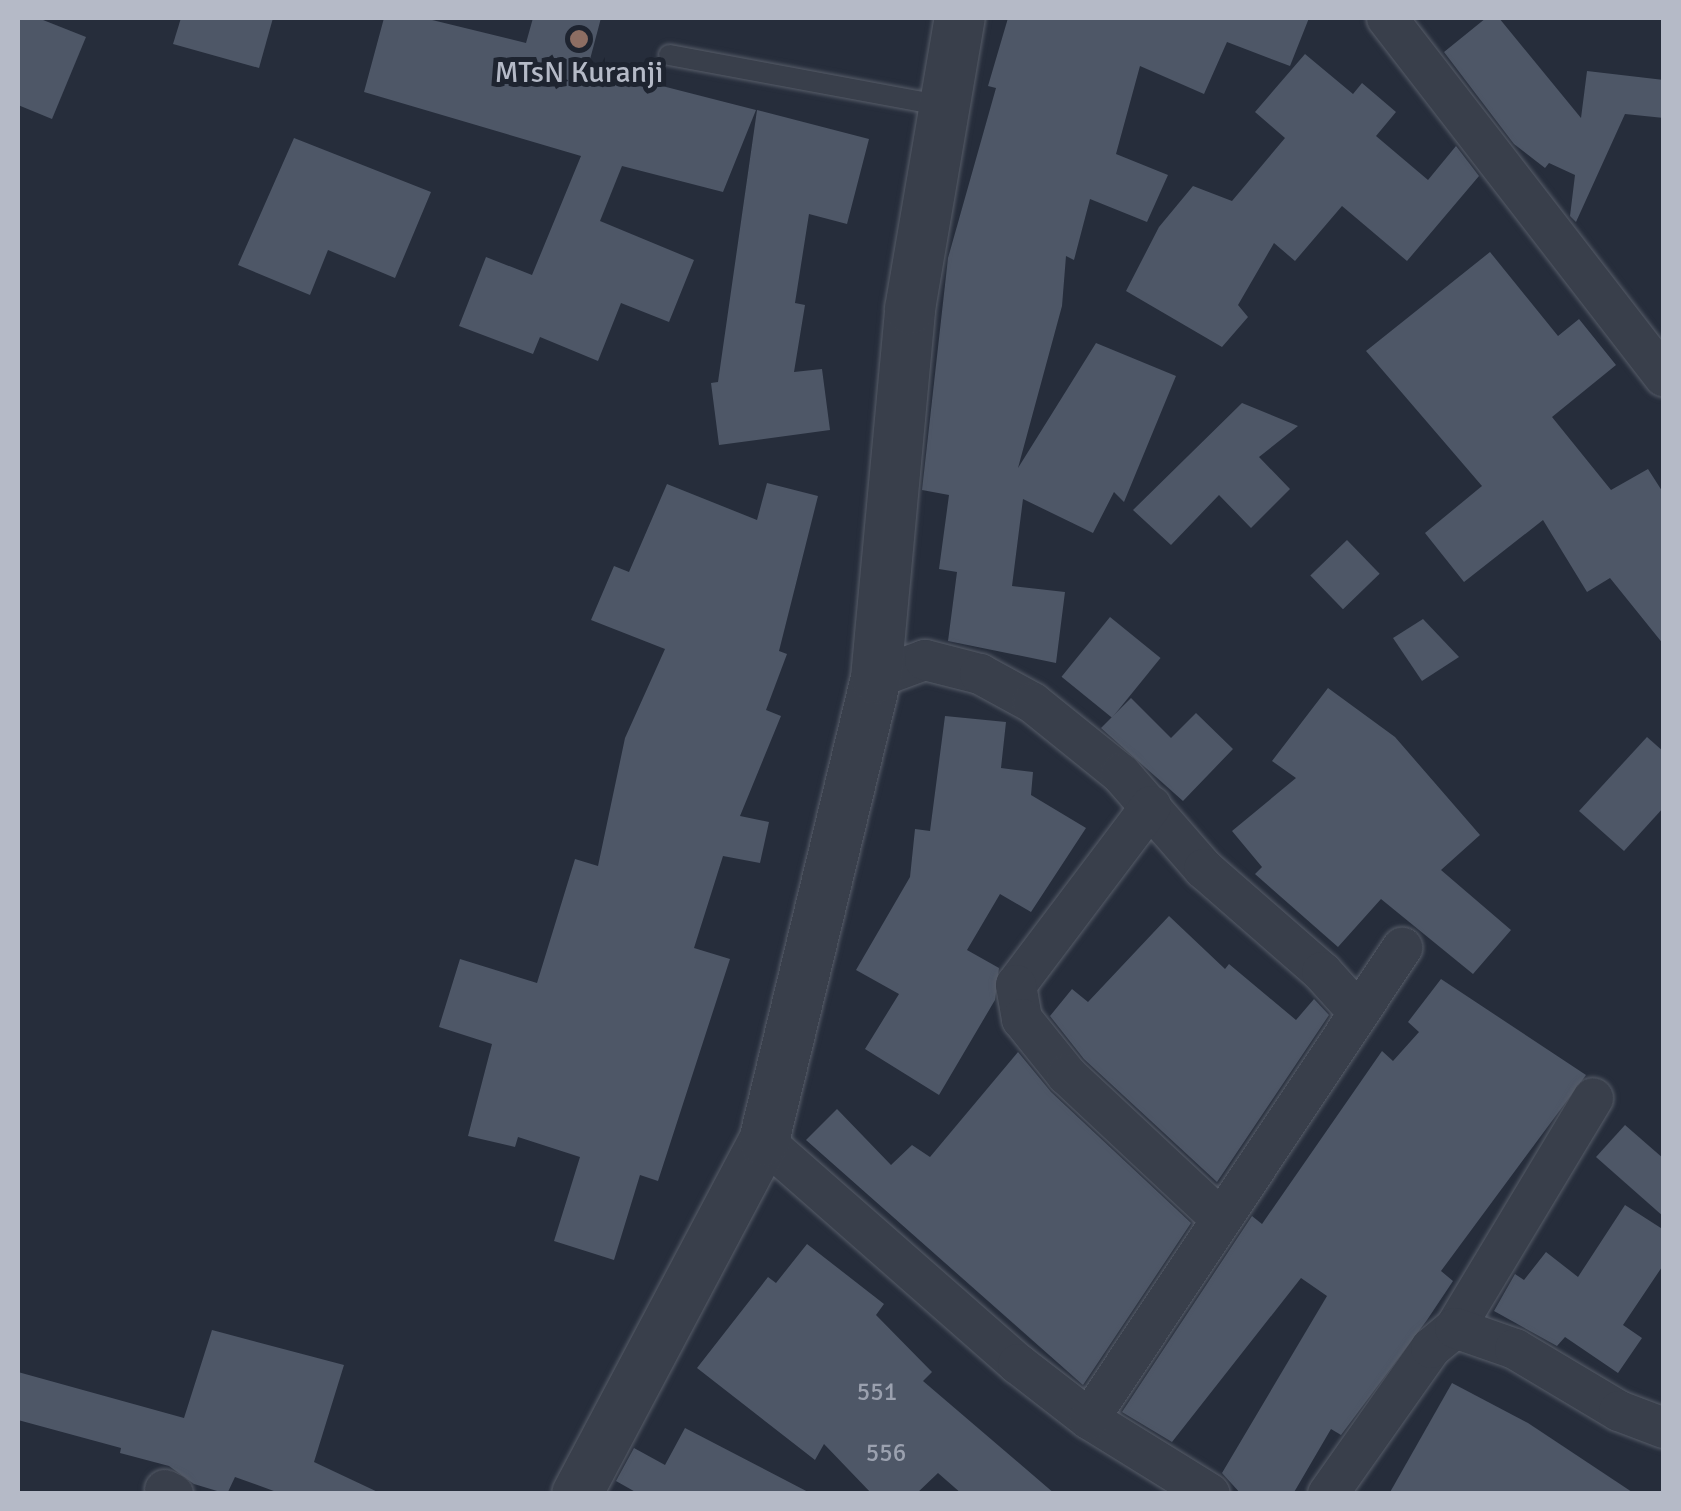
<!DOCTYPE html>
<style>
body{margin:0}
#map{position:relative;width:1681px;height:1511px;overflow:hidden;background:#262d3b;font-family:Signika,sans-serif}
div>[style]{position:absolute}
.building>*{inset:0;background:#4e5767;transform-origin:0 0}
.roads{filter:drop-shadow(0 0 2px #575d69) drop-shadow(0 0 2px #575d69)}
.service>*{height:20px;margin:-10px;padding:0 10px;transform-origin:10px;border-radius:10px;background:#393f4b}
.minor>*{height:40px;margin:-20px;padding:0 20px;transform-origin:20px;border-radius:20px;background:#393f4b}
.tertiary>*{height:50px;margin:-25px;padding:0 25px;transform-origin:25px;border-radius:25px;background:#393f4b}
.dots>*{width:28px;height:28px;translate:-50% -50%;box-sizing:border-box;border:5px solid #1e2430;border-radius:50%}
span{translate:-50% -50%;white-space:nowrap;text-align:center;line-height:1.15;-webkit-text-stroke:10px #1e2430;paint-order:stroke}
.number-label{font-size:25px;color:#9ba1af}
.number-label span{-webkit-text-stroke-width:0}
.poi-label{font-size:30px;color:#b5bac7}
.frame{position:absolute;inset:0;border:20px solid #b5bac7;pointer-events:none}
</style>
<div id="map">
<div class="building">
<div style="clip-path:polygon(18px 18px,38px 18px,86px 37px,52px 119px,18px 105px)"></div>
<div style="clip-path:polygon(181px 18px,273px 18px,259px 68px,173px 44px)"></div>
<div style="clip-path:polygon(384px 18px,424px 18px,526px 43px,533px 18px,601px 18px,588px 67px,756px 110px,723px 192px,622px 166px,600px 221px,694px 260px,669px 322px,621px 303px,598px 361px,540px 337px,533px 354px,459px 326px,486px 257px,532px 275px,581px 156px,364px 92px)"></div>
<div style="clip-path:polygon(1008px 18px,1309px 18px,1290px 66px,1227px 42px,1204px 94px,1140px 66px,1116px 154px,1168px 175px,1147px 222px,1090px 199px,1074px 260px,1066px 256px,1062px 306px,1018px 468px,1096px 343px,1176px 376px,1124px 502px,1114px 492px,1093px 533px,1023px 499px,1012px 586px,1065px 592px,1056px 663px,948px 641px,957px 572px,939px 569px,949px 495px,922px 490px,948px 258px,996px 88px,988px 86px)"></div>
<div style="clip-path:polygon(1486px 18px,1499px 18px,1581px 118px,1587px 71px,1664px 80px,1664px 118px,1625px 114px,1576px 222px,1570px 216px,1575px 175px,1549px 163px,1545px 168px,1514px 144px,1444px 52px)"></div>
<div style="clip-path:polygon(1305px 54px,1353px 94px,1362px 83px,1396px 112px,1376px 136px,1428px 180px,1456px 146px,1479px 176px,1407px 261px,1342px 206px,1295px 261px,1274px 243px,1238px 305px,1248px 317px,1222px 347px,1126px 291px,1159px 227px,1193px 186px,1232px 201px,1285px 138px,1255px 112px)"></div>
<div style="clip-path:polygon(757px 110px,869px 139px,847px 224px,809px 214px,795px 303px,805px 305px,794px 372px,822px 369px,830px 430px,719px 445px,711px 383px,718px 382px)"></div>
<div style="clip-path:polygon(294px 138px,431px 192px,395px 278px,328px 250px,310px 295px,238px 265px)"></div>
<div style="clip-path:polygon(1490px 252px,1558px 336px,1579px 319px,1616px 365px,1552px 417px,1611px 490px,1648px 469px,1664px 494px,1664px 645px,1610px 578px,1587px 592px,1543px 520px,1464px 582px,1425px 533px,1482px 486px,1366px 351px)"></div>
<div style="clip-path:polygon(1242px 403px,1298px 426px,1259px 457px,1290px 489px,1251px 528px,1219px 495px,1171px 545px,1133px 510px)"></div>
<div style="clip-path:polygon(767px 483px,818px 496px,779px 651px,787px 654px,766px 710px,781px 716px,740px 816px,769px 822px,760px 863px,723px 856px,694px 948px,730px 959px,658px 1181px,640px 1175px,614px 1260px,554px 1241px,580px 1157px,518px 1137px,515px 1147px,468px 1136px,492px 1044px,439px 1027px,460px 959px,537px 983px,575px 859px,598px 866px,625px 738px,665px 649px,591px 620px,614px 566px,629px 572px,667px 484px,757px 520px)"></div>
<div style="left:1347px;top:540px;width:47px;height:51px;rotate:46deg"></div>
<div style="left:1110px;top:617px;width:65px;height:77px;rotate:39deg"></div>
<div style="clip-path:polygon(1423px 619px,1459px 657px,1422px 681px,1393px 638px)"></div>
<div style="clip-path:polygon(1328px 688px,1395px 737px,1480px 835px,1441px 870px,1511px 930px,1473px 974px,1381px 899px,1338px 947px,1255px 874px,1262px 867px,1232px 831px,1296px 778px,1272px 761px)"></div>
<div style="clip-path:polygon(1131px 698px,1171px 738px,1196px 713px,1233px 749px,1183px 801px,1101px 728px)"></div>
<div style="clip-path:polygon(945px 716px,1006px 722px,1001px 768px,1033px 772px,1031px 795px,1086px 828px,1031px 912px,1000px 894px,967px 950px,999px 968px,995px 1000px,939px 1095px,865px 1049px,899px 994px,856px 970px,910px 877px,915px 829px,930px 831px)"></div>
<div style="clip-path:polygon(1647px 737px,1664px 752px,1664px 807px,1624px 851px,1579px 811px)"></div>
<div style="clip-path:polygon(1169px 916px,1225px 969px,1229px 964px,1296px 1020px,1314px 999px,1329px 1015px,1217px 1182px,1084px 1059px,1050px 1016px,1072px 989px,1088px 1002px)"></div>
<div style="clip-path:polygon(1441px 979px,1586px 1075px,1441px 1271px,1453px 1281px,1427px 1320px,1341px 1435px,1331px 1429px,1293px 1494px,1241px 1494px,1222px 1473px,1327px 1296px,1301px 1278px,1172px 1442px,1122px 1412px,1252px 1216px,1262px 1224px,1382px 1051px,1393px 1061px,1419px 1032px,1408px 1022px)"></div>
<div style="clip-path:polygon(1018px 1052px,1051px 1092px,1191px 1223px,1083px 1385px,806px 1140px,837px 1109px,891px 1165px,912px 1145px,930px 1157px)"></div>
<div style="clip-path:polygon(1625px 1125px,1664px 1159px,1664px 1217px,1596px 1157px)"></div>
<div style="clip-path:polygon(1625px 1205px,1664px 1230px,1664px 1264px,1623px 1325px,1642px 1338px,1618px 1373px,1565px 1337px,1557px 1346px,1494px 1311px,1515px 1274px,1524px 1280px,1546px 1252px,1578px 1277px)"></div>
<div style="clip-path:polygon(807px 1244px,884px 1304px,876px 1315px,932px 1372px,923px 1381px,1055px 1494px,962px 1494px,938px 1473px,916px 1494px,872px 1494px,824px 1444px,815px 1460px,697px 1368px,768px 1277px,776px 1283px)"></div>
<div style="clip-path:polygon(212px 1330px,344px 1365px,314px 1462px,382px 1494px,282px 1494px,235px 1477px,227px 1494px,194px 1484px,169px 1466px,120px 1453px,121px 1448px,18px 1420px,18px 1372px,184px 1418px)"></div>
<div style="clip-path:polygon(1452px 1383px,1528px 1423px,1635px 1494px,1389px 1494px)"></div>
<div style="clip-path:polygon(685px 1428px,812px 1494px,639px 1494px,616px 1481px,634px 1448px,665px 1465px)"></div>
</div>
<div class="roads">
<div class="service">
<div style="left:669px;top:55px;width:281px;rotate:10.5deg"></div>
</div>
<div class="minor">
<div style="left:1387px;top:18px;width:453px;rotate:52.3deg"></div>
<div style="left:876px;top:678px;width:52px;rotate:-20.2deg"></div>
<div style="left:925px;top:660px;width:57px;rotate:14.3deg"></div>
<div style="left:980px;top:674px;width:60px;rotate:28.7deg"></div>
<div style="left:1033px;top:703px;width:113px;rotate:38.9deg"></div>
<div style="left:1121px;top:774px;width:126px;rotate:48.9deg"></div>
<div style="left:1204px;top:869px;width:157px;rotate:41.1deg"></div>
<div style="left:1322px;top:972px;width:54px;rotate:48deg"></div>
<div style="left:1151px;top:806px;width:224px;rotate:127deg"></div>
<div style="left:1016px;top:985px;width:35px;rotate:80deg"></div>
<div style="left:1022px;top:1019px;width:72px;rotate:51.2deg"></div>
<div style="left:1067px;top:1075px;width:209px;rotate:43.1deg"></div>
<div style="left:764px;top:1141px;width:338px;rotate:41.3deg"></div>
<div style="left:1018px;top:1364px;width:90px;rotate:37.8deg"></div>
<div style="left:1089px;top:1419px;width:142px;rotate:31.8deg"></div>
<div style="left:1455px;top:1328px;width:268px;rotate:-59deg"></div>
<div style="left:1089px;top:1419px;width:566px;rotate:-56.39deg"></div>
<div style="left:165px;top:1490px;width:9px;rotate:27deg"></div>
<div style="left:1328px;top:1494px;width:179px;rotate:-54.8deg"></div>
<div style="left:1431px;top:1348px;width:31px;rotate:-40deg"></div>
<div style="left:1455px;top:1328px;width:64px;rotate:19.3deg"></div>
<div style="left:1515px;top:1349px;width:121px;rotate:30.8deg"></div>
<div style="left:1619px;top:1411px;width:48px;rotate:20.7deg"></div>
</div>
<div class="tertiary">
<div style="left:577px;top:1494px;width:399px;rotate:-62.1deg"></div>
<div style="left:764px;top:1141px;width:476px;rotate:-76.4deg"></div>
<div style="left:876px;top:678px;width:371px;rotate:-84.7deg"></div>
<div style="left:910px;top:309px;width:295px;rotate:-80.3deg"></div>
</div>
</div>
<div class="dots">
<div style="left:579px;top:39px;background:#8d6e63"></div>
</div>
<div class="number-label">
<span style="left:877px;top:1392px">551</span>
<span style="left:886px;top:1453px">556</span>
</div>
<div class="poi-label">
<span style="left:579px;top:73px">MTsN Kuranji</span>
</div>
<div class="frame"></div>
</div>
